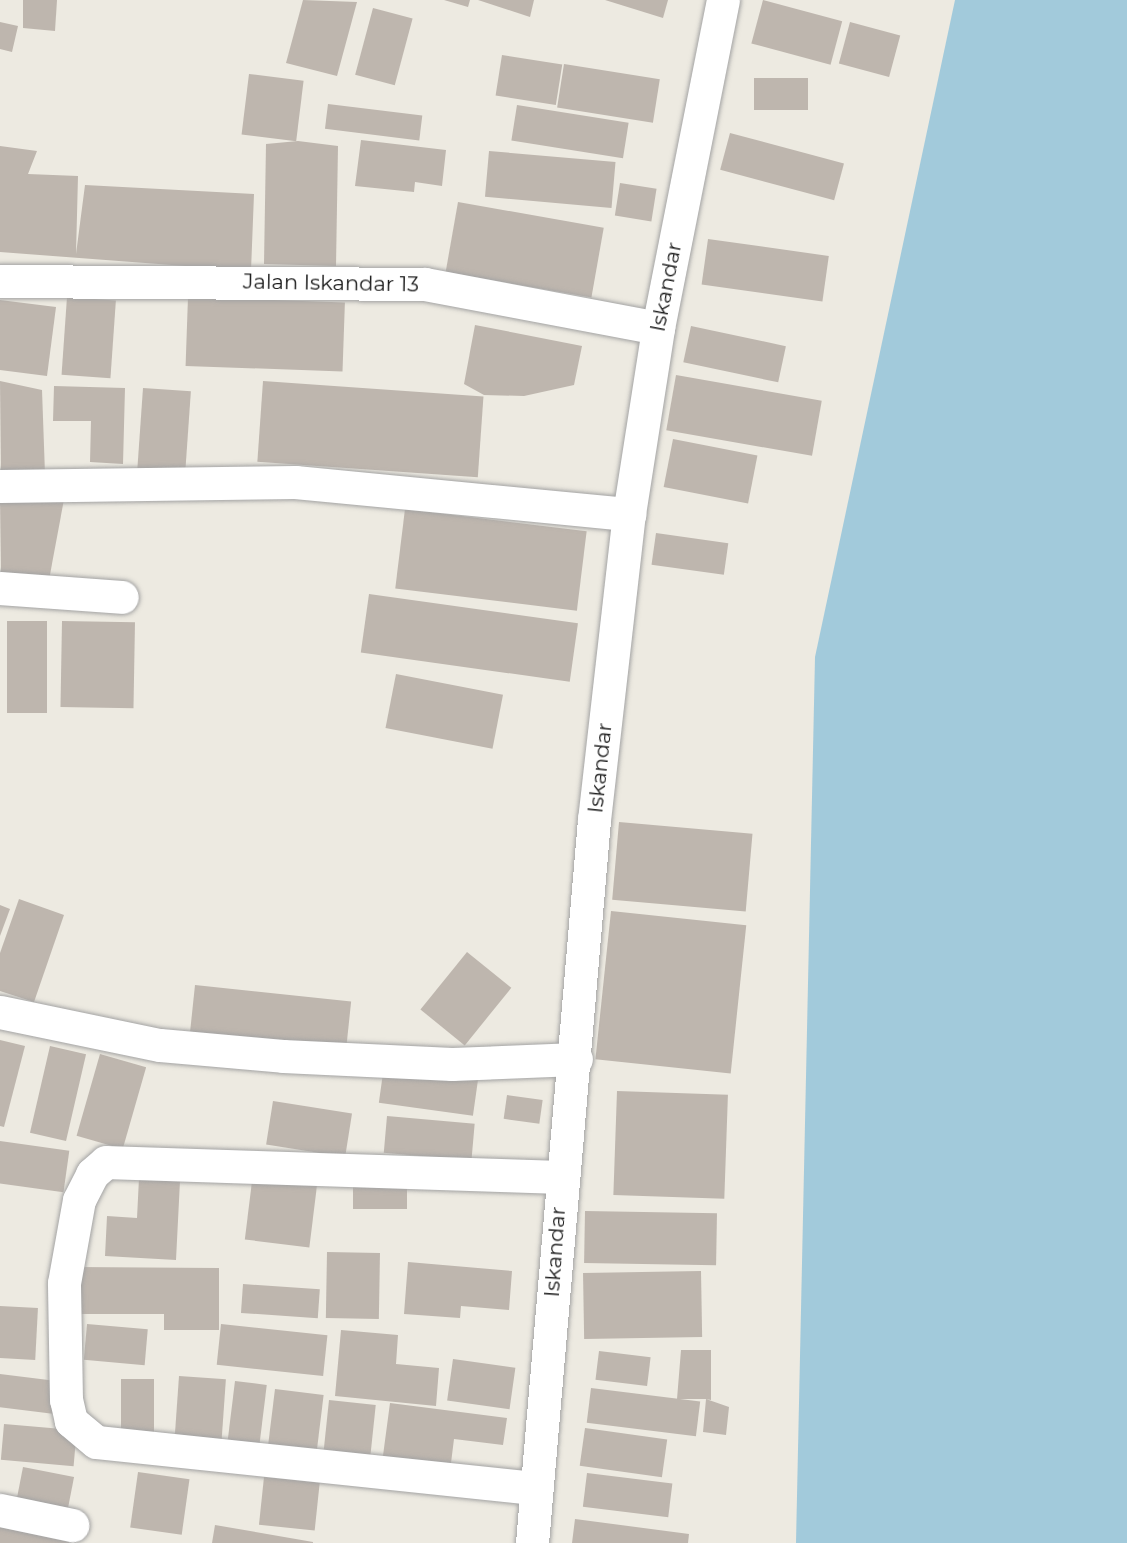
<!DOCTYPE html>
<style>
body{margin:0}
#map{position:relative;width:1127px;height:1543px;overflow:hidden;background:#edeae1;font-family:Montserrat,sans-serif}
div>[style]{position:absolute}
.water>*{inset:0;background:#a2cadb}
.building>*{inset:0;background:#beb6ae;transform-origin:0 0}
.roads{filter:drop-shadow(0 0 2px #a3a3a3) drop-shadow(0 0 2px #a3a3a3)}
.minor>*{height:33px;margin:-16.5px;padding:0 16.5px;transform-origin:16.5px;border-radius:16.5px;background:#fff}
span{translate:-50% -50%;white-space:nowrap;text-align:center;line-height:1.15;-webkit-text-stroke:5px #fff;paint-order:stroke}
.street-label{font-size:21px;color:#1c1c1c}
</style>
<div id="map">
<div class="water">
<div style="clip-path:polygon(955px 0,1127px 0,1127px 1543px,796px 1543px,815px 657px)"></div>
</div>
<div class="building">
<div style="clip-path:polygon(23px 0,57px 0,55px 31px,23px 28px)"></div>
<div style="clip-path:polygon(303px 0,357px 2px,337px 76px,286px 63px)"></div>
<div style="clip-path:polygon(444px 0,470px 0,468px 7px)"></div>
<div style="clip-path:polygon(478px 0,534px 0,530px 17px)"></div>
<div style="clip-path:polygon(605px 0,668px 0,663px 18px)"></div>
<div style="left:763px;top:0;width:82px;height:45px;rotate:15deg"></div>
<div style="left:373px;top:8px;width:41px;height:69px;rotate:15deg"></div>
<div style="clip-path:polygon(0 22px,18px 26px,12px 52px,0 49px)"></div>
<div style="left:850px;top:22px;width:52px;height:43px;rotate:15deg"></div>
<div style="left:502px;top:55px;width:61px;height:41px;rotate:9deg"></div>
<div style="left:564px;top:64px;width:97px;height:44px;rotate:9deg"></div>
<div style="left:249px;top:74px;width:55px;height:61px;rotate:7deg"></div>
<div style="left:754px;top:78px;width:54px;height:32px"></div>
<div style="left:328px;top:104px;width:95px;height:25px;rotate:7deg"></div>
<div style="left:517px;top:105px;width:113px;height:36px;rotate:9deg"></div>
<div style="left:730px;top:133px;width:118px;height:38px;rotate:15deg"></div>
<div style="clip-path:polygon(361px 140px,446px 150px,442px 186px,415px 182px,414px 192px,355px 186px)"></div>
<div style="clip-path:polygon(298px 141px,338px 146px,336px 266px,264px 264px,266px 144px)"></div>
<div style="clip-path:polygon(0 146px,37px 151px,28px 174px,78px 176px,76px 254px,85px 185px,254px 194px,251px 271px,0 252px)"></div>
<div style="left:489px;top:151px;width:127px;height:46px;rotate:5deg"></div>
<div style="left:620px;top:183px;width:37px;height:33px;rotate:9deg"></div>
<div style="left:458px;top:202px;width:148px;height:71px;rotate:10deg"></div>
<div style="left:708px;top:239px;width:122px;height:46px;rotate:8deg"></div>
<div style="left:67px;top:297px;width:49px;height:78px;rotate:4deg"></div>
<div style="left:188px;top:297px;width:157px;height:69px;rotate:2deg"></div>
<div style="clip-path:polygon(0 300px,56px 307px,47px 376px,0 370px)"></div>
<div style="clip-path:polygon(475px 325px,582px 346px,574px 385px,524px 396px,484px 395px,464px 384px)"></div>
<div style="left:691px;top:326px;width:97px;height:37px;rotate:12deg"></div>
<div style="left:676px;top:375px;width:148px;height:56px;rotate:10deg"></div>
<div style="clip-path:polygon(0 381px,42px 390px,45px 474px,1px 475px)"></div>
<div style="left:263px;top:381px;width:221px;height:81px;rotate:4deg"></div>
<div style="clip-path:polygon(54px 386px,125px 388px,123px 464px,90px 462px,91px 421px,53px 421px)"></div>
<div style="left:143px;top:388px;width:48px;height:81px;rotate:4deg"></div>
<div style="left:673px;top:439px;width:86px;height:49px;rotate:11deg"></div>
<div style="clip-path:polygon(65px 494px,49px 580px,1px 572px,0 498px)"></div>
<div style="left:405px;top:509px;width:183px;height:80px;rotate:7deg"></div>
<div style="left:656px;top:533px;width:73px;height:32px;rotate:8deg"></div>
<div style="left:369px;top:594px;width:211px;height:59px;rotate:8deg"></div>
<div style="left:7px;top:621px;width:40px;height:92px"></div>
<div style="left:62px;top:621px;width:73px;height:86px;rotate:1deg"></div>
<div style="left:396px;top:674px;width:109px;height:55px;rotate:11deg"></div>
<div style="left:619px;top:822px;width:134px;height:78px;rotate:5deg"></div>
<div style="clip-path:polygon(19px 899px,64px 915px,34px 1002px,0 991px,0 953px)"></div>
<div style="clip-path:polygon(0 905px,10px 909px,0 936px)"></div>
<div style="left:611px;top:911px;width:136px;height:149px;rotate:6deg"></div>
<div style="left:467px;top:952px;width:57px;height:74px;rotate:39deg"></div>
<div style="left:195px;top:985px;width:157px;height:50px;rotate:6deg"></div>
<div style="clip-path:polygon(0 1040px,25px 1046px,4px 1127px,0 1126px)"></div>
<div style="left:50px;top:1046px;width:37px;height:89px;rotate:13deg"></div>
<div style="left:100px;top:1054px;width:48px;height:85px;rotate:16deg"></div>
<div style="left:384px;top:1066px;width:95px;height:37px;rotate:8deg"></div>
<div style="left:617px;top:1091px;width:111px;height:104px;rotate:2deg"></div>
<div style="left:507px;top:1095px;width:36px;height:24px;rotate:8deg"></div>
<div style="left:273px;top:1101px;width:80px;height:44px;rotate:9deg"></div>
<div style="left:387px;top:1116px;width:88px;height:37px;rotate:5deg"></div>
<div style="left:0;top:1141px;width:70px;height:42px;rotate:8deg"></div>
<div style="left:253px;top:1173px;width:65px;height:67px;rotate:7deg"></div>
<div style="clip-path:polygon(139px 1178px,180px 1181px,176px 1260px,105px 1256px,107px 1216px,137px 1218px)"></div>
<div style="left:353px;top:1181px;width:54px;height:28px"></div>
<div style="left:585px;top:1211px;width:132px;height:52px;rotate:1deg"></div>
<div style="left:327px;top:1252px;width:53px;height:66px;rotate:1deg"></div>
<div style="clip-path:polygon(408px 1262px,512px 1271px,509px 1310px,461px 1306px,460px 1318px,404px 1314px)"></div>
<div style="clip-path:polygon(74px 1267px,219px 1268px,219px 1330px,164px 1330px,164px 1314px,74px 1314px)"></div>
<div style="left:701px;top:1271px;width:66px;height:118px;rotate:89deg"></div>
<div style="left:243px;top:1284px;width:77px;height:29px;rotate:4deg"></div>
<div style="left:0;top:1306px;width:38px;height:52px;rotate:3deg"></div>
<div style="left:87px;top:1324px;width:61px;height:36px;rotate:5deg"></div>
<div style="left:221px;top:1324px;width:107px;height:41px;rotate:6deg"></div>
<div style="clip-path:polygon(341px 1330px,398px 1335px,396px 1364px,439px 1368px,436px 1406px,335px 1396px)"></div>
<div style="clip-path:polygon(681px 1350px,711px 1350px,711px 1400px,706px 1399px,729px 1407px,726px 1435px,703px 1432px,706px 1399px,677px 1399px)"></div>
<div style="left:599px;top:1351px;width:52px;height:29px;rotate:7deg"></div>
<div style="left:453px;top:1359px;width:63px;height:42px;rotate:8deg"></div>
<div style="left:0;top:1374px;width:59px;height:33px;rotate:7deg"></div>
<div style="left:179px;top:1376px;width:47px;height:65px;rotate:4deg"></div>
<div style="left:121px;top:1379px;width:33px;height:57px"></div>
<div style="left:235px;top:1381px;width:32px;height:64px;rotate:7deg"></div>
<div style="left:591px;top:1388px;width:110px;height:35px;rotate:7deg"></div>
<div style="left:275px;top:1389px;width:49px;height:60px;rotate:7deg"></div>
<div style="left:329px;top:1400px;width:47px;height:53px;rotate:6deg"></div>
<div style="clip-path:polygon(390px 1403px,507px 1418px,503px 1445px,454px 1439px,450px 1471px,382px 1463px)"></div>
<div style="left:4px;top:1424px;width:73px;height:36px;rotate:5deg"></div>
<div style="left:585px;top:1428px;width:83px;height:38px;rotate:8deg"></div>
<div style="left:23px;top:1467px;width:52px;height:39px;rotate:11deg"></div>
<div style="left:138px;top:1472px;width:52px;height:56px;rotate:8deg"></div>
<div style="left:587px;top:1473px;width:86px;height:34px;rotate:7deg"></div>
<div style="left:264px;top:1477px;width:56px;height:48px;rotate:6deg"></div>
<div style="clip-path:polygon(575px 1519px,689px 1534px,688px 1543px,572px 1543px)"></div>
<div style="clip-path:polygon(215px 1525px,313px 1542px,313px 1543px,212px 1543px)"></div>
<div style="clip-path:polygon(0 1527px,69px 1542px,69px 1543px,0 1543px)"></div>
</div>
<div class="roads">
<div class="minor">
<div style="left:0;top:281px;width:425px;rotate:0.4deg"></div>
<div style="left:425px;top:284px;width:237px;rotate:10.7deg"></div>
<div style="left:0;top:486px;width:295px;rotate:-0.8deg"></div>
<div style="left:295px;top:482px;width:336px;rotate:5.5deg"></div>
<div style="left:0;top:588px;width:122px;rotate:4.2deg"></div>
<div style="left:0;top:1012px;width:163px;rotate:11.7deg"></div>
<div style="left:160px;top:1045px;width:123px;rotate:5.1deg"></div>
<div style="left:283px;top:1056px;width:169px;rotate:2.7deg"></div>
<div style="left:452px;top:1064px;width:124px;rotate:-2.3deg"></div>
<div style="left:534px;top:1488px;width:440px;rotate:-174deg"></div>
<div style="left:96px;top:1442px;width:33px;rotate:-140deg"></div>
<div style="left:71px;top:1421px;width:22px;rotate:-103deg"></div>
<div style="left:66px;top:1400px;width:117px;rotate:-91deg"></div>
<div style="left:64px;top:1283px;width:84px;rotate:-79.8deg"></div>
<div style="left:79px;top:1200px;width:29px;rotate:-63deg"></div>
<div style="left:92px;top:1174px;width:18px;rotate:-41deg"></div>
<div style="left:106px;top:1162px;width:454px;rotate:1.9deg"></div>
<div style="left:0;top:1510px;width:74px;rotate:11.8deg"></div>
<div style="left:532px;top:1543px;width:726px;rotate:-85.1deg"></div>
<div style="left:594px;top:820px;width:308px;rotate:-83.5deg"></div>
<div style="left:629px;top:514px;width:188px;rotate:-81.1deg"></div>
<div style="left:658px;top:328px;width:334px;rotate:-78.8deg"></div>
</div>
</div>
<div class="street-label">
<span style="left:331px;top:283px;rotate:1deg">Jalan Iskandar 13</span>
<span style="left:666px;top:287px;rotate:-79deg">Iskandar</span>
<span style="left:600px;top:768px;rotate:-84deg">Iskandar</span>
<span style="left:555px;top:1252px;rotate:-86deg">Iskandar</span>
</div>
</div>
